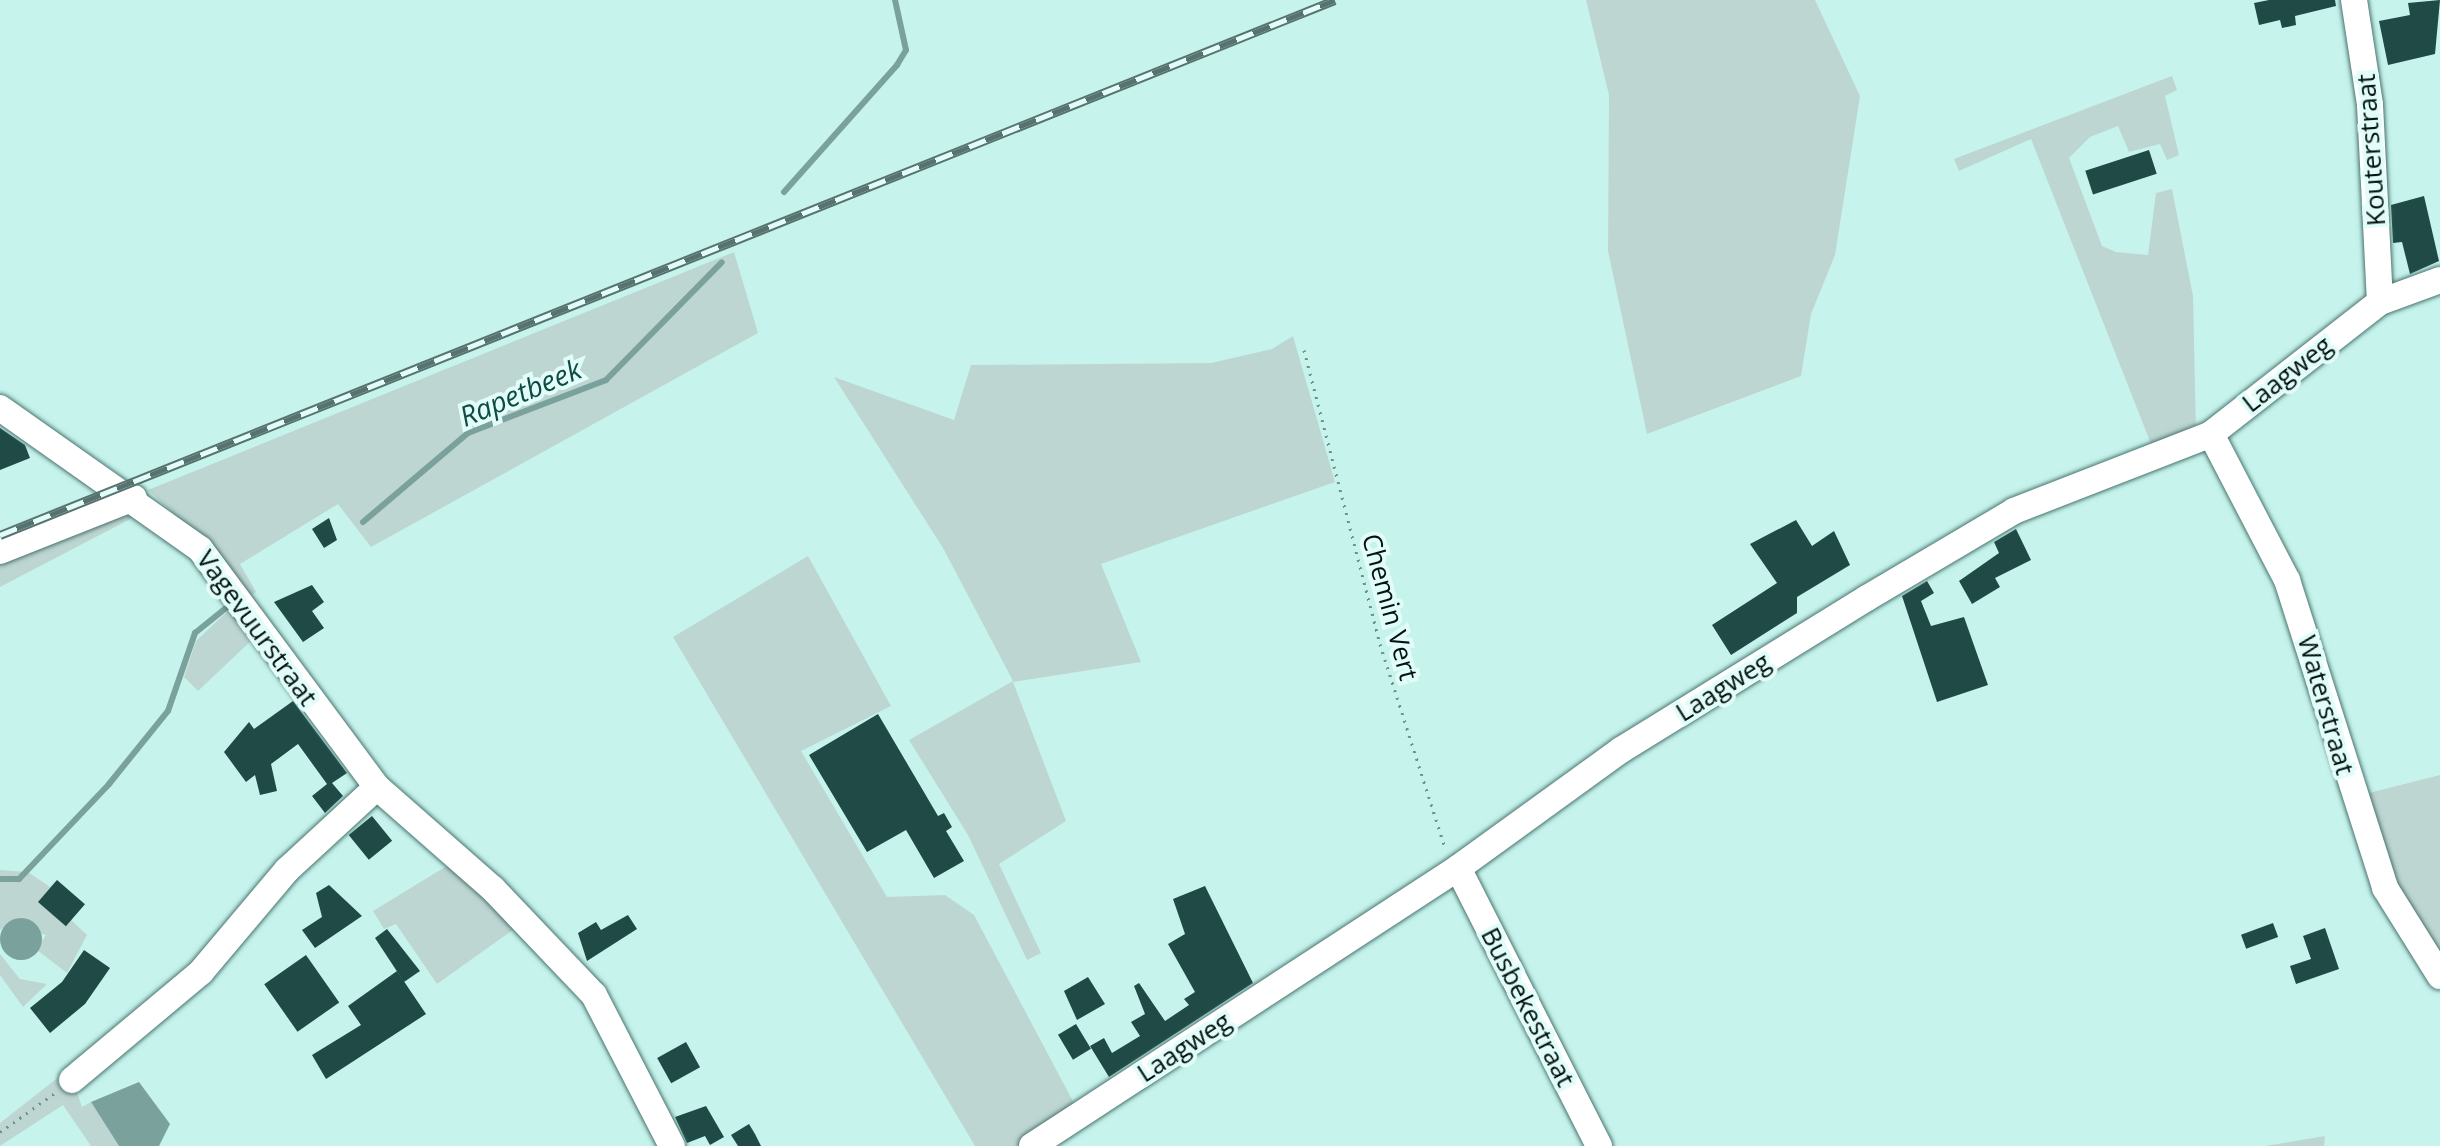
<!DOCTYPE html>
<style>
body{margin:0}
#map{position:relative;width:2440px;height:1146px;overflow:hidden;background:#c6f4ed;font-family:"Open Sans",sans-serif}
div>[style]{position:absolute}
.green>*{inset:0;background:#bed6d2}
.water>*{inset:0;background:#7aa19b}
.round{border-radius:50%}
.stream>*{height:6px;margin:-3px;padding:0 3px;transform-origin:3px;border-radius:3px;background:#7aa19b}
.building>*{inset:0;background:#1f4a45;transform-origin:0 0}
.path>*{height:3px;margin-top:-1.5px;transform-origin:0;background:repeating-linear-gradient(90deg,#70918c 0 2px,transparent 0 8px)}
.roads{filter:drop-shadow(0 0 2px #4a746f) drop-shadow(0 0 2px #4a746f)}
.minor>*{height:26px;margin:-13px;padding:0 13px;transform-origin:13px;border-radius:13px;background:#fff}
.rail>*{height:9px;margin-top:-4.5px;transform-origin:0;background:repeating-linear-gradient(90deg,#e2fdf9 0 18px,#57736f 0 36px);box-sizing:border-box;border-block:2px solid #57736f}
span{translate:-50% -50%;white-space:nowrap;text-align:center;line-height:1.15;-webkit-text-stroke:8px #e2fdf9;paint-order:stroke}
.street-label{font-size:26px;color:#031210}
.water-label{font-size:28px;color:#0f4a44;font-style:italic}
</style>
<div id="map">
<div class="green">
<div style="clip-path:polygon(1586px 0,1815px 0,1860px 96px,1835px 255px,1811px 314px,1801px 376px,1647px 434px,1608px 251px,1609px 95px)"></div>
<div style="clip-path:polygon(2172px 76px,2177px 90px,2165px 96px,2179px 155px,2167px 160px,2160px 144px,2129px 152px,2118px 126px,2090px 137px,2069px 158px,2102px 246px,2116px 252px,2148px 255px,2156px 193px,2172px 189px,2193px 296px,2196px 433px,2153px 449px,2031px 139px,1959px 171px,1954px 159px)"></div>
<div style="clip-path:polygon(734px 252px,758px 333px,371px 547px,338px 504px,240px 564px,256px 592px,247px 598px,202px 539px,148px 490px)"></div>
<div style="clip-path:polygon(1293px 336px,1335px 482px,1101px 564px,1141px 662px,1013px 682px,1066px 821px,999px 864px,1041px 953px,1027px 960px,968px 835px,909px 740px,1013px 681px,943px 548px,834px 377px,954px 420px,971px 365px,1211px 363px,1272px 349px)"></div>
<div style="clip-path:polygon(116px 509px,138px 515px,0 587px,0 556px)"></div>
<div style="clip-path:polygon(808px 556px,891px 706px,801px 751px,887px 897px,945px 895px,974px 915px,1076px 1107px,1016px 1146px,975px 1146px,673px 637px)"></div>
<div style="clip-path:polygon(232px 607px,254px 638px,198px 691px,184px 677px,196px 641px)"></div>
<div style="clip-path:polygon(2440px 775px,2440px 964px,2394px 889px,2361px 795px)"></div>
<div style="clip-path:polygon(450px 864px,520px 925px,437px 984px,396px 924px,384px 929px,373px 911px)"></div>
<div style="clip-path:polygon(0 870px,28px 872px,50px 887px,57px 880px,85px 904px,71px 920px,87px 935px,67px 973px,37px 950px,46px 935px,11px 924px,0 930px)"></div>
<div style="clip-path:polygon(0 954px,20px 979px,47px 984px,23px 1007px,0 975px)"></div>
<div style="clip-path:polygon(69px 1069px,82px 1107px,91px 1102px,119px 1146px,91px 1146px,63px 1105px,0 1146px,0 1123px)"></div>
<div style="clip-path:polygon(2325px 1136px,2324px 1146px,2265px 1146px)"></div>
</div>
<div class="water">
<div class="round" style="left:0;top:918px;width:42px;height:42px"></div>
<div style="clip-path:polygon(139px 1082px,170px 1124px,159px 1146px,119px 1146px,91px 1102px)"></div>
</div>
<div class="stream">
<div style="left:784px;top:192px;width:170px;rotate:-48.3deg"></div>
<div style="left:897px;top:65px;width:17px;rotate:-59deg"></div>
<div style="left:906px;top:50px;width:51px;rotate:-102.4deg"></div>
<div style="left:363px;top:522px;width:138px;rotate:-40.3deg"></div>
<div style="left:468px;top:433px;width:148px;rotate:-21deg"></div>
<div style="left:606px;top:380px;width:165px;rotate:-45.5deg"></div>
<div style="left:0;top:879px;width:19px"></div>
<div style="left:19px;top:879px;width:131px;rotate:-46.5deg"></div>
<div style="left:109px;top:784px;width:94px;rotate:-51.1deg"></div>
<div style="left:168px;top:711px;width:83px;rotate:-70.9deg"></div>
<div style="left:195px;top:633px;width:40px;rotate:-39deg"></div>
</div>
<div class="building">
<div style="clip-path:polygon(2269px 0,2335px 0,2336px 6px,2295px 16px,2296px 25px,2282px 28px,2280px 20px,2259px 25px,2254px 3px)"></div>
<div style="clip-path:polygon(2440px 0,2435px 54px,2388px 65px,2379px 21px,2410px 15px,2408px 3px)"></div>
<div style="left:2149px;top:150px;width:25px;height:67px;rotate:72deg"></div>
<div style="clip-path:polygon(2424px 196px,2439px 261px,2410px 274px,2402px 242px,2393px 243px,2391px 205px)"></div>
<div style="clip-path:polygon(0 428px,25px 445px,30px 458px,0 470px)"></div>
<div style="clip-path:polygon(329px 518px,337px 540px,324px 548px,312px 529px)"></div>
<div style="clip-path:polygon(1796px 520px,1812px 546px,1834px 531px,1850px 565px,1797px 597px,1797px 613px,1731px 655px,1712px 625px,1777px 583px,1750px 544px)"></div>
<div style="clip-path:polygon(2016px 529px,2031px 560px,1995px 578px,2000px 587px,1972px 604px,1959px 581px,1999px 553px,1994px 542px)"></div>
<div style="clip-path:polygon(1927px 581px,1934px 593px,1921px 601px,1931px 626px,1964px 617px,1988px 685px,1937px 702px,1902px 596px)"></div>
<div style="clip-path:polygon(312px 585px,324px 602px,312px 611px,324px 628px,303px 642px,274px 602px)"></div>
<div style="clip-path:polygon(293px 701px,347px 773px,332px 783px,343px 796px,325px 813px,312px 796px,327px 784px,298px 744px,271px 764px,277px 791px,260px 795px,255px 775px,246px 782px,224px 752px,249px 722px,254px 729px)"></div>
<div style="clip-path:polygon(878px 714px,938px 816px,944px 813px,952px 827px,946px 831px,964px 861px,934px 878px,906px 830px,867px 852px,809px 755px)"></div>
<div style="left:372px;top:816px;width:32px;height:30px;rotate:51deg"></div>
<div style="left:57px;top:880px;width:37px;height:29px;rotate:41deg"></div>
<div style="clip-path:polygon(329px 885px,362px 916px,315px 948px,302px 930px,322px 917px,316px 893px)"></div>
<div style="clip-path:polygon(1205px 886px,1253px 983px,1109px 1077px,1090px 1046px,1104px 1038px,1112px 1053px,1140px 1036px,1131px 1022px,1145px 1014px,1134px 986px,1139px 983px,1165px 1021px,1189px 1005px,1184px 999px,1195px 992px,1168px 944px,1185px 934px,1173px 899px)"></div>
<div style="clip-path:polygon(628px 915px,637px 929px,587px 961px,578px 933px,596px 922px,601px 930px)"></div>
<div style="left:2273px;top:923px;width:15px;height:34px;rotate:70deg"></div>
<div style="clip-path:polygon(2325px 928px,2339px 969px,2296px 984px,2290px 966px,2311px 959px,2303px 936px)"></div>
<div style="clip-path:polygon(387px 929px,420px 971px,404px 982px,375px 938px)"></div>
<div style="clip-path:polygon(84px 950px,110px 968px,85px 1004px,50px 1033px,30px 1008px,62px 982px)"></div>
<div style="left:306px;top:955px;width:58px;height:51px;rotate:55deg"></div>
<div style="clip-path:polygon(397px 971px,426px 1014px,326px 1079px,312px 1055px,361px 1025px,348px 1006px)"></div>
<div style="clip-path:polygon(1088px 977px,1105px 1004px,1077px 1020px,1064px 991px)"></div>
<div style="left:1076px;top:1024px;width:29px;height:21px;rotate:59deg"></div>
<div style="left:686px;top:1042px;width:29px;height:33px;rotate:61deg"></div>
<div style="clip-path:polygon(706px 1106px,724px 1137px,710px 1145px,705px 1136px,687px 1143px,675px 1117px)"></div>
<div style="clip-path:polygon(749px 1124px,755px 1134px,761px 1146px,738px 1146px,731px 1135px)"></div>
</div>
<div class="path">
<div style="left:1304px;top:350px;width:304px;rotate:75.5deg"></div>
<div style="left:1380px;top:644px;width:214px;rotate:72.3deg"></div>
<div style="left:0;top:1132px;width:69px;rotate:-35.5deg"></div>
</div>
<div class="roads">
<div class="minor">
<div style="left:2354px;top:0;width:106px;rotate:81.3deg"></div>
<div style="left:2370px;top:105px;width:197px;rotate:87.1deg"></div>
<div style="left:0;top:408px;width:245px;rotate:35.2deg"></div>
<div style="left:200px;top:549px;width:297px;rotate:53.4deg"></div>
<div style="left:377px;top:787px;width:154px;rotate:41.3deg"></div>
<div style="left:493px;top:889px;width:146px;rotate:46.4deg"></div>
<div style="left:594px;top:995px;width:170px;rotate:62.7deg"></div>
<div style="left:2211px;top:434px;width:165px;rotate:62.5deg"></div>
<div style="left:2287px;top:580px;width:323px;rotate:72.3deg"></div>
<div style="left:2385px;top:888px;width:104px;rotate:58deg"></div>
<div style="left:0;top:551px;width:144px;rotate:-21.6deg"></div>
<div style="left:1458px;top:868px;width:312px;rotate:63.1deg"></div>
<div style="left:72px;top:1080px;width:168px;rotate:-39.9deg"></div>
<div style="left:201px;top:972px;width:133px;rotate:-49.9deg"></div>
<div style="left:287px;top:870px;width:122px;rotate:-42.7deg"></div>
<div style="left:1032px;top:1146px;width:509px;rotate:-33.13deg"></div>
<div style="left:1458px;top:868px;width:201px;rotate:-35.9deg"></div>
<div style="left:1621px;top:750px;width:289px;rotate:-31.7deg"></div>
<div style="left:1867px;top:598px;width:171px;rotate:-30.6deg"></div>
<div style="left:2014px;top:511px;width:212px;rotate:-21.3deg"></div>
<div style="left:2211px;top:434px;width:214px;rotate:-38deg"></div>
<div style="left:2380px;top:302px;width:64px;rotate:-20.1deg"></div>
</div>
</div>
<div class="rail">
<div style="left:0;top:535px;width:1438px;rotate:-21.84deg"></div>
</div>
<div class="street-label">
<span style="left:2371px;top:150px;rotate:-94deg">Kouterstraat</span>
<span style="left:2287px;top:374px;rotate:-38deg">Laagweg</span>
<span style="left:1390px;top:607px;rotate:75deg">Chemin Vert</span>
<span style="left:257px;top:628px;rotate:54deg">Vagevuurstraat</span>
<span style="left:1723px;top:687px;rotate:-32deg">Laagweg</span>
<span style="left:2326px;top:705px;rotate:74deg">Waterstraat</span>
<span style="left:1528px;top:1007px;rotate:63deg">Busbekestraat</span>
<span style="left:1184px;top:1047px;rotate:-33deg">Laagweg</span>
</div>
<div class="water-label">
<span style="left:520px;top:392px;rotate:-23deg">Rapetbeek</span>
</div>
</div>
